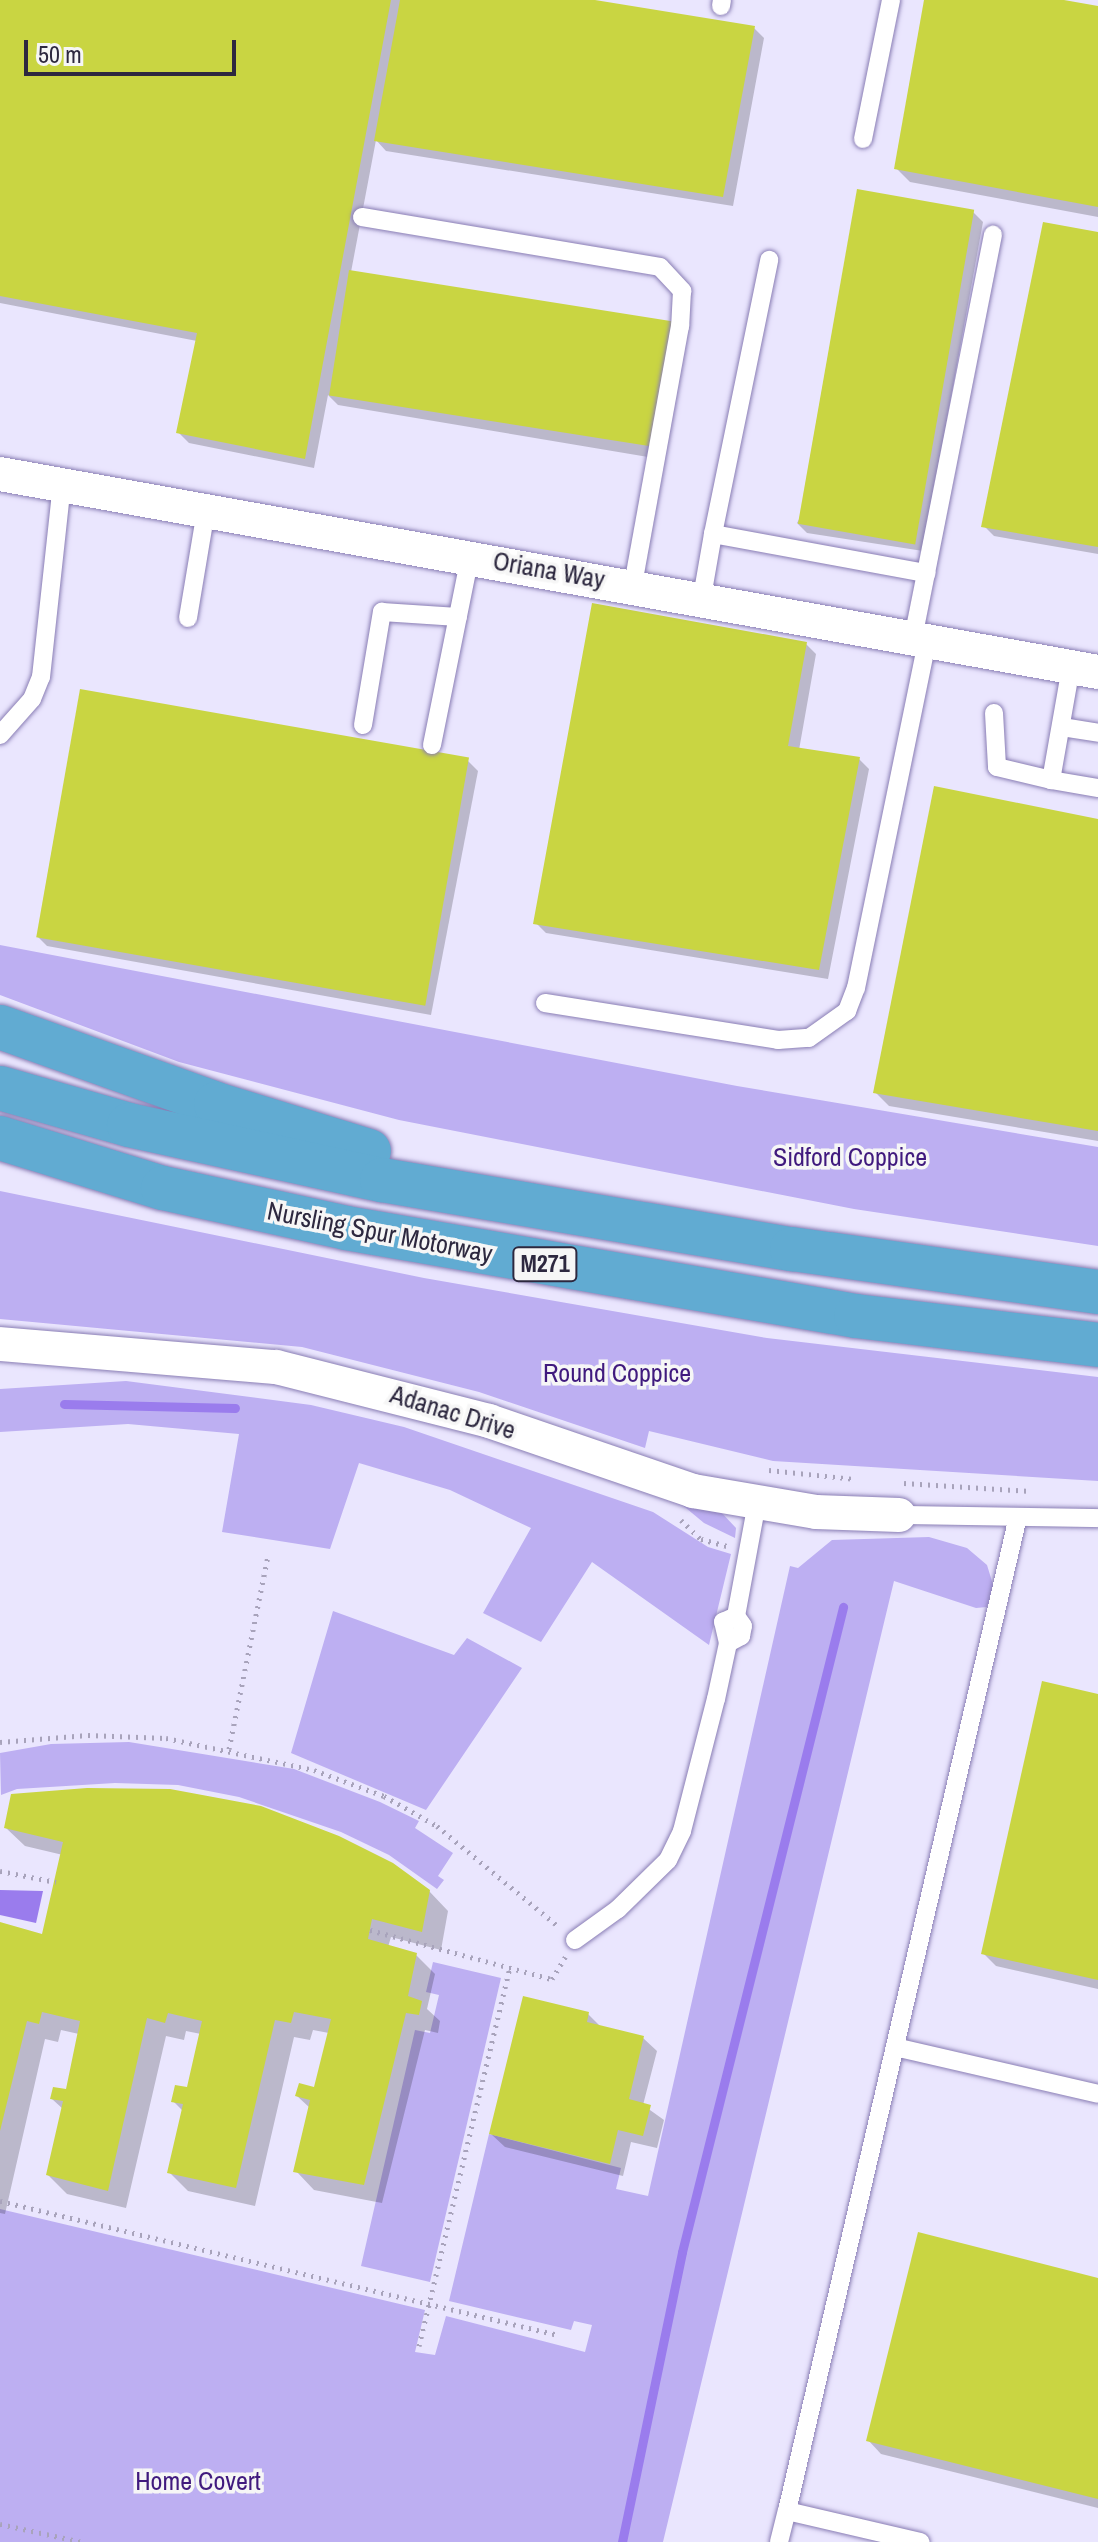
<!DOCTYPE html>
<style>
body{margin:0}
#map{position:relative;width:1098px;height:2542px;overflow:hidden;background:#eae6fe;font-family:"Archivo Narrow",sans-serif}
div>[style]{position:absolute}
.green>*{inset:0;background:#bdaff2}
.water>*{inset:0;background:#9a7ced}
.shadow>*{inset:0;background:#0003}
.stream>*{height:9px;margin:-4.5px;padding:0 4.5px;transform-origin:4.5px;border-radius:4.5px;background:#9a7ced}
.building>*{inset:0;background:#c9d542;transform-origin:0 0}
.path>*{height:5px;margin-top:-2.5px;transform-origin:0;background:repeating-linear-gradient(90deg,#a8a3bb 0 2px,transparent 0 8px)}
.roads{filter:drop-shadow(0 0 2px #897db4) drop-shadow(0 0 2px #897db4)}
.lane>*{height:18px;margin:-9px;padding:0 9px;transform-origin:9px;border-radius:9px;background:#fff}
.street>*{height:34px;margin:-17px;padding:0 17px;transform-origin:17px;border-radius:17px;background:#fff}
.highway>*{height:44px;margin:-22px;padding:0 22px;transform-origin:22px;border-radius:22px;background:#61abd2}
span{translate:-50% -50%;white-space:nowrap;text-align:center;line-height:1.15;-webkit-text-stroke:7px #f6f6f6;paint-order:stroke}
.shield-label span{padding:2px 6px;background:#f6f6f6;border:2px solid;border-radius:6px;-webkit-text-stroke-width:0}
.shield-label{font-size:24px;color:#2d283f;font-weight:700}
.street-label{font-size:26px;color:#2d283f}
.park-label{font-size:26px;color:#401a7e}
.scale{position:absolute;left:24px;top:40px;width:212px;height:36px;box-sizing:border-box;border:4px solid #2d283f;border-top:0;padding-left:10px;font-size:24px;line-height:28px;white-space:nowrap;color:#2d283f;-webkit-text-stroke:6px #f6f6f6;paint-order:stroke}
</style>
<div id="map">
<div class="green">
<div style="clip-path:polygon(0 945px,737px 1086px,1098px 1147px,1098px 1246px,854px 1209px,399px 1120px,179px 1062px,0 995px)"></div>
<div style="clip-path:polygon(0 1191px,424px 1278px,767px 1338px,1098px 1377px,1098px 1481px,773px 1461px,649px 1431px,645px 1448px,479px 1392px,302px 1347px,0 1319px)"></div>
<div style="clip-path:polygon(126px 1381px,311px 1405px,404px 1427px,653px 1512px,708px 1547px,731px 1554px,709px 1645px,592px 1562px,541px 1642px,483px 1613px,531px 1528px,450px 1490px,359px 1463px,330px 1549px,222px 1532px,239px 1434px,128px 1424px,0 1432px,0 1389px)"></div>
<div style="clip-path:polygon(674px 1498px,720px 1511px,736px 1528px,735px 1538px,704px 1523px)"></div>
<div style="clip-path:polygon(929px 1537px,967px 1548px,987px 1565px,994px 1588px,987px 1607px,976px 1608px,894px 1581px,663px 2542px,0 2542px,0 2209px,425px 2310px,415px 2352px,435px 2355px,446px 2316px,585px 2352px,592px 2325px,574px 2321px,571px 2330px,449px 2301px,489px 2134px,621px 2168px,616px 2189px,648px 2196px,790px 1566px,798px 1568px,832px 1540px)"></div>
<div style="clip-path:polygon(333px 1611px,454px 1655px,467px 1638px,522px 1668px,426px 1810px,291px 1753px)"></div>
<div style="clip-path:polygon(129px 1742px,294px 1769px,380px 1802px,419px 1821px,415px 1828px,453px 1853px,438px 1876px,444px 1880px,437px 1889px,389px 1855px,341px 1832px,239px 1797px,178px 1785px,115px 1783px,17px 1789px,1px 1795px,0 1753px,51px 1744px)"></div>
<div style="clip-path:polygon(433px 1962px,501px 1978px,430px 2282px,361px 2266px,415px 2030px,430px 2033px,439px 1995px,426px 1992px)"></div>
</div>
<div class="water">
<div style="clip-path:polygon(0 1890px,43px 1891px,36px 1923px,0 1915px)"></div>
</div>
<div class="shadow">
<div style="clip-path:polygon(0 0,583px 0,754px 28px,764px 38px,733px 206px,386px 151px,376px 140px,351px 272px,681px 336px,660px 459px,338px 405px,328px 395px,314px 468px,189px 443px,179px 433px,197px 341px,0 303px)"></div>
<div style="clip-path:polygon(926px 0,1052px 0,1098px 9px,1098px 217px,910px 182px,896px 168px)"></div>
<div style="clip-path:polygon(973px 212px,983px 222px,923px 551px,807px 533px,797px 523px)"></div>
<div style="clip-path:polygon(1098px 234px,1098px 554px,994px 536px,984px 526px)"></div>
<div style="clip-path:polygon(806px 644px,816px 654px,799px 750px,859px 759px,869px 769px,828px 979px,546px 933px,536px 923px)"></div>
<div style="clip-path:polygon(468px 761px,478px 771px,431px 1015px,47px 946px,37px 936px)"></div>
<div style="clip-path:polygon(1098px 821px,1098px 1141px,889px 1106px,875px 1092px)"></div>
<div style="clip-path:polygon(1098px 1696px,1098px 1989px,996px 1966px,983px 1953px)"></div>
<div style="clip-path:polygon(6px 1828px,429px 1891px,448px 1911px,441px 1950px,391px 1937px,388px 1947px,416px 1955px,435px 1974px,427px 2009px,440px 2021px,438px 2033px,425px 2030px,382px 2203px,314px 2190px,296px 2171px,310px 2108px,297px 2096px,315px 2089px,329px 2033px,313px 2030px,310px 2040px,294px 2037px,255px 2206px,188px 2191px,169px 2172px,183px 2111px,173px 2101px,188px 2089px,201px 2034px,186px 2031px,184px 2040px,166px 2036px,126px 2208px,67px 2194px,48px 2175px,63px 2109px,52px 2099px,67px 2091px,79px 2034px,61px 2030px,58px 2042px,45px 2039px,5px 2214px,0 2213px,0 1925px,44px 1936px,63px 1855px,25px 1846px)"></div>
<div style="clip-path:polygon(588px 2014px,601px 2027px,643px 2038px,657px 2051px,643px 2105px,664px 2120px,657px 2148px,631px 2142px,623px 2176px,505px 2147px,491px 2134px)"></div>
<div style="clip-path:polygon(1098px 2280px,1098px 2508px,881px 2454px,868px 2440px)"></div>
</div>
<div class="stream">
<div style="left:64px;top:1404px;width:171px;rotate:1.3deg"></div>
<div style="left:622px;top:2542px;width:296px;rotate:-78.3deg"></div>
<div style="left:682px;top:2252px;width:665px;rotate:-75.98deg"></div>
</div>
<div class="building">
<div style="clip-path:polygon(0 0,391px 0,305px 459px,176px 433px,197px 333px,0 296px)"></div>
<div style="clip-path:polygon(400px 0,595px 0,755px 26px,723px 197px,374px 141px)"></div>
<div style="clip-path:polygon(924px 0,1064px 0,1098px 6px,1098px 207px,894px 169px)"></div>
<div style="left:857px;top:189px;width:119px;height:340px;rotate:10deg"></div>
<div style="clip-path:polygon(1043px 222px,1098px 232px,1098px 547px,981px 527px)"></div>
<div style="left:349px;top:270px;width:327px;height:127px;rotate:9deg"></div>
<div style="clip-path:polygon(592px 603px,807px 642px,788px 746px,860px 757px,819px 970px,533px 924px)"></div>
<div style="left:80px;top:689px;width:395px;height:252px;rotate:10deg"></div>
<div style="clip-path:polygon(934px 786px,1098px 819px,1098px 1131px,873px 1093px)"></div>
<div style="clip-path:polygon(1042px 1681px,1098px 1694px,1098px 1980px,981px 1954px)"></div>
<div style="clip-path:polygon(87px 1788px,170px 1789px,261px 1806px,339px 1836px,393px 1863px,430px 1890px,422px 1932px,372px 1919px,368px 1939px,417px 1953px,408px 1996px,422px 2001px,419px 2015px,406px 2013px,364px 2185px,293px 2172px,310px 2100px,295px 2096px,299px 2083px,314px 2087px,331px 2019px,294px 2012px,291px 2023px,275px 2020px,236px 2188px,167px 2173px,183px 2104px,171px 2102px,175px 2085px,187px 2087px,202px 2021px,168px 2013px,165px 2023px,147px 2018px,108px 2191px,46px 2175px,63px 2101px,50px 2099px,53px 2087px,66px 2089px,80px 2021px,42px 2012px,39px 2024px,27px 2021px,0 2131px,0 1922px,42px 1934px,63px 1842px,4px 1828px,11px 1794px)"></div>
<div style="clip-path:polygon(523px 1996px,589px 2012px,587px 2022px,644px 2036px,629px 2099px,651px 2105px,643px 2136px,618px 2130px,610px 2164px,489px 2134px)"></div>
<div style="clip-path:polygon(918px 2232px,1098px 2278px,1098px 2499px,866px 2441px)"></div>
</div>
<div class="path">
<div style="left:769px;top:1470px;width:85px;rotate:6deg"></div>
<div style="left:904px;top:1483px;width:126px;rotate:3.6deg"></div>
<div style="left:681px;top:1520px;width:28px;rotate:44deg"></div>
<div style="left:701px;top:1539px;width:27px;rotate:15deg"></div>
<div style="left:0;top:1742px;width:88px;rotate:-4.5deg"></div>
<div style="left:88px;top:1735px;width:78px;rotate:2.2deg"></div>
<div style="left:166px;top:1738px;width:151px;rotate:12.2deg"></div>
<div style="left:314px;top:1770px;width:75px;rotate:20.4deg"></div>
<div style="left:384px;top:1796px;width:61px;rotate:29.5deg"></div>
<div style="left:437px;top:1826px;width:157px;rotate:39.6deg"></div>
<div style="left:229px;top:1749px;width:198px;rotate:-78.6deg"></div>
<div style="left:0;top:1871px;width:57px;rotate:11.1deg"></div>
<div style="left:370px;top:1930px;width:188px;rotate:15.1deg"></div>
<div style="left:552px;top:1979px;width:26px;rotate:-59deg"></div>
<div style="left:0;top:2201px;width:574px;rotate:13.5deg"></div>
<div style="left:419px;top:2346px;width:389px;rotate:-76.5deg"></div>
<div style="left:0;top:2524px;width:84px;rotate:12.4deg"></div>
</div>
<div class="roads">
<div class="lane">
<div style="left:721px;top:6px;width:6px;rotate:-81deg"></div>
<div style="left:863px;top:139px;width:142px;rotate:-78.6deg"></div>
<div style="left:362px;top:217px;width:302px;rotate:9.5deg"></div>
<div style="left:660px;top:267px;width:33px;rotate:47deg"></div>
<div style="left:682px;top:291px;width:35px;rotate:93deg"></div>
<div style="left:680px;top:326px;width:263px;rotate:100.3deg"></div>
<div style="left:713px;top:534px;width:280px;rotate:-78.4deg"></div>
<div style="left:926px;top:573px;width:345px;rotate:-78.8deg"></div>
<div style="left:702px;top:597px;width:64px;rotate:-80.1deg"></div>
<div style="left:713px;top:534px;width:217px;rotate:10.4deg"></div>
<div style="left:926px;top:573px;width:66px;rotate:101.3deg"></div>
<div style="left:188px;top:618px;width:109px;rotate:-80.5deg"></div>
<div style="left:1071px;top:667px;width:115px;rotate:100deg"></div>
<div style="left:1051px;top:780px;width:48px;rotate:9.7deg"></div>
<div style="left:994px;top:713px;width:54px;rotate:86.8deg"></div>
<div style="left:997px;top:767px;width:56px;rotate:13.5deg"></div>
<div style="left:363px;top:725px;width:115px;rotate:-80.5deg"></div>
<div style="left:382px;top:612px;width:76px;rotate:3.8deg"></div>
<div style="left:1062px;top:727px;width:36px;rotate:9deg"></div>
<div style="left:0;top:735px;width:48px;rotate:-48.4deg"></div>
<div style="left:32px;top:699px;width:24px;rotate:-68deg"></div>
<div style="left:41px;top:677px;width:194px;rotate:-83.8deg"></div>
<div style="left:432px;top:745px;width:193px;rotate:-78.6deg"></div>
<div style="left:545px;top:1003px;width:236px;rotate:9deg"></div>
<div style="left:778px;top:1040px;width:31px;rotate:-4deg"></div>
<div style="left:809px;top:1038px;width:47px;rotate:-35.4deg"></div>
<div style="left:847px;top:1011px;width:25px;rotate:-69deg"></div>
<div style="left:856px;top:988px;width:354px;rotate:-78.4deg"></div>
<div style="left:899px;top:1515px;width:199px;rotate:0.9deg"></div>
<div style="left:728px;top:1643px;width:15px;rotate:-28deg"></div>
<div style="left:741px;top:1636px;width:10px;rotate:-79deg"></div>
<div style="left:743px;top:1626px;width:12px;rotate:-125deg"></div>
<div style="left:736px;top:1616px;width:115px;rotate:-79.5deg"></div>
<div style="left:575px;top:1940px;width:53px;rotate:-35.8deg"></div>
<div style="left:618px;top:1909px;width:70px;rotate:-44.4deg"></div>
<div style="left:668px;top:1860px;width:32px;rotate:-64deg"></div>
<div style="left:682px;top:1831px;width:136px;rotate:-75.6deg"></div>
<div style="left:716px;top:1699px;width:57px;rotate:-77.9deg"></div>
<div style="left:728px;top:1643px;width:22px;rotate:-103deg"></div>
<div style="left:723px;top:1622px;width:14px;rotate:-25deg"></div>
<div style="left:895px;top:2047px;width:208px;rotate:13deg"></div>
<div style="left:787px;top:2511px;width:1020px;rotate:-76.92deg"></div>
<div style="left:779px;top:2542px;width:32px;rotate:-76deg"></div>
<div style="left:787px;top:2511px;width:137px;rotate:13.1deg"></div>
</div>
<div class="street">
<div style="left:0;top:474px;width:1116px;rotate:10.22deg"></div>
<div style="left:0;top:1344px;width:277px;rotate:4.8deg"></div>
<div style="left:276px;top:1367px;width:220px;rotate:14.2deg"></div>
<div style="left:489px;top:1421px;width:216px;rotate:18.9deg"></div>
<div style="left:693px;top:1491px;width:125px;rotate:9.7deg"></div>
<div style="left:816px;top:1512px;width:83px;rotate:2.1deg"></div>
</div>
<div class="highway">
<div style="left:0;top:1027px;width:229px;rotate:19.6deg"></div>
<div style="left:216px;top:1104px;width:160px;rotate:17.1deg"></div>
<div style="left:0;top:1088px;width:134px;rotate:16deg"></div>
<div style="left:129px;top:1125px;width:259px;rotate:12.3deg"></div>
<div style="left:382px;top:1180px;width:416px;rotate:9.6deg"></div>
<div style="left:792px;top:1249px;width:309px;rotate:8deg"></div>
<div style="left:0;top:1138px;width:170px;rotate:17.1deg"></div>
<div style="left:163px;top:1188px;width:187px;rotate:12.3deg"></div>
<div style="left:346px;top:1228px;width:518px;rotate:9.79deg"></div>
<div style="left:856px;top:1316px;width:244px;rotate:6.8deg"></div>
</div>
</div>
<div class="shield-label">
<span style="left:545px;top:1264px">M271</span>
</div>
<div class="street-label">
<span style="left:549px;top:570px;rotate:10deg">Oriana Way</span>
<span style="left:380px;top:1232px;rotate:11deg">Nursling Spur Motorway</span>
<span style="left:453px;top:1412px;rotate:17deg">Adanac Drive</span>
</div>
<div class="park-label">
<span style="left:850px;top:1157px">Sidford Coppice</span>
<span style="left:617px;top:1373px">Round Coppice</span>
<span style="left:198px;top:2481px">Home Covert</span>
</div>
<div class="scale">50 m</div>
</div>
